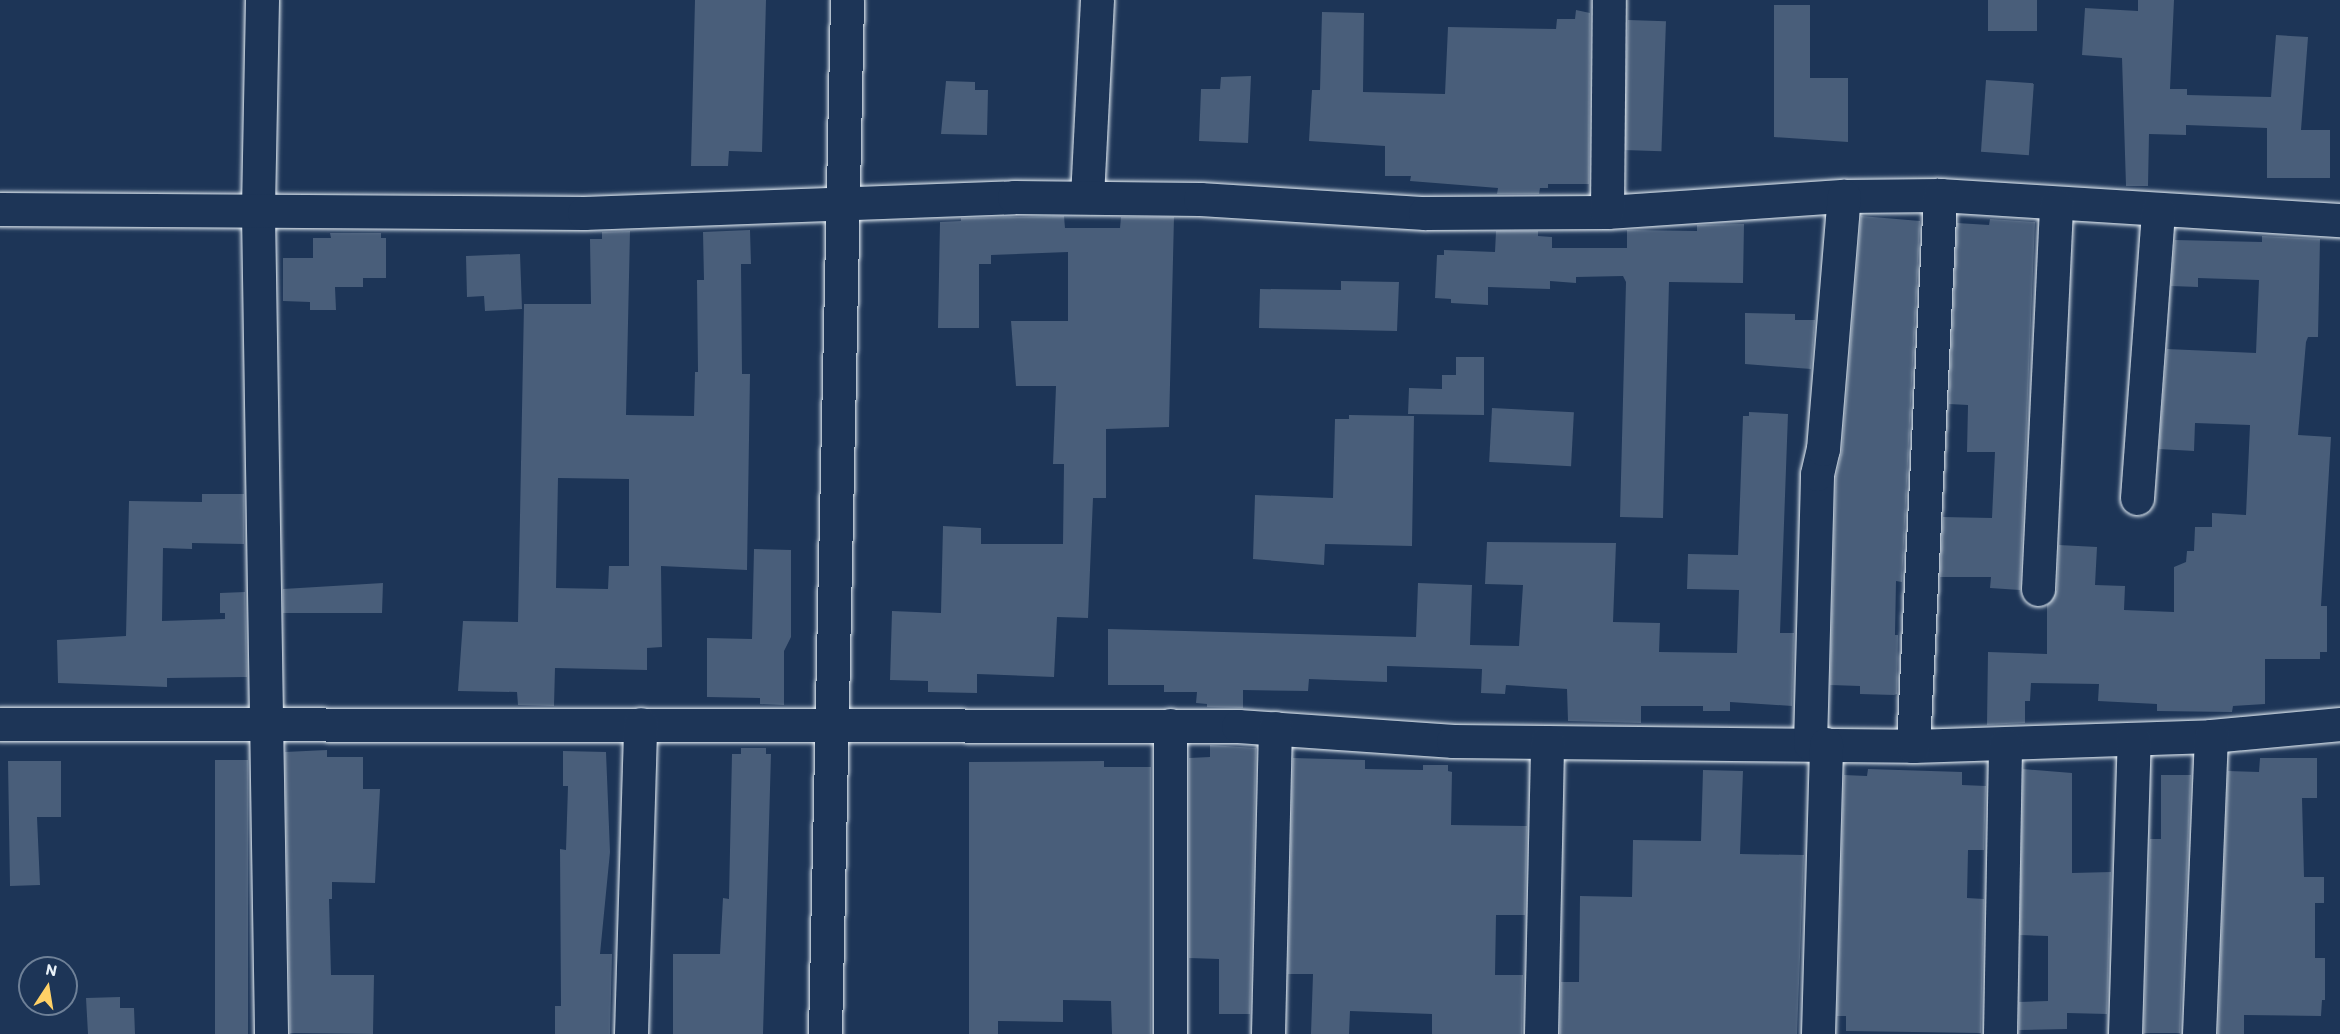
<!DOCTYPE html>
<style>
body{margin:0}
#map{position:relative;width:2340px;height:1034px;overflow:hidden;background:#1d3557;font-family:Itim,sans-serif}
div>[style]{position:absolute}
.building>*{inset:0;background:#495e7a;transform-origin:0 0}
.roads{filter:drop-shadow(0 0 2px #e8f1f8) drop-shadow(0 0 2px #e8f1f8)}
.street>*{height:33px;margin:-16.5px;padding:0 16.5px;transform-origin:16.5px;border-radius:16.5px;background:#1d3557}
.secondary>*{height:33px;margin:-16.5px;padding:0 16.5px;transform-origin:16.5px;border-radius:16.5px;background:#1d3557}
span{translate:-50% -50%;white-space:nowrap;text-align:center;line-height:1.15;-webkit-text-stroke:4.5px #1d3557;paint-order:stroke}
.north{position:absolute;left:18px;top:956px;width:60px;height:60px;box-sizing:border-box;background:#1d3557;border:2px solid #6e8097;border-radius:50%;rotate:12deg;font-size:16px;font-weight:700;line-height:24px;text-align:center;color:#e8f1f8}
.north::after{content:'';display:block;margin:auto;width:21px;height:27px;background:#ffd166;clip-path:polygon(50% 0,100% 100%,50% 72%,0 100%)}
</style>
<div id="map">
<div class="building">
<div style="clip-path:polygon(695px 0,766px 0,762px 152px,729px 151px,728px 166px,691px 166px)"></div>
<div style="left:1988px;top:0;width:49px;height:31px"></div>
<div style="clip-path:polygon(2138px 0,2174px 0,2170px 89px,2187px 89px,2187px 95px,2271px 97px,2276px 35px,2308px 37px,2301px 130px,2330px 130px,2330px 178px,2267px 178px,2267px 128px,2186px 125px,2186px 135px,2149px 134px,2148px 186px,2126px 186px,2122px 58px,2082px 55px,2085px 8px,2138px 11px)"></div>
<div style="clip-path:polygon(1774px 5px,1810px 5px,1810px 78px,1848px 78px,1848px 142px,1774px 137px)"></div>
<div style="clip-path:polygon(1576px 10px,1590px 13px,1589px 184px,1548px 184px,1548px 188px,1540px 188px,1539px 194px,1497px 194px,1498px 188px,1410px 181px,1411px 176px,1385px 176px,1385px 146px,1309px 141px,1312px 90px,1320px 90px,1322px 12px,1364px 13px,1363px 92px,1445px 94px,1448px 27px,1556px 29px,1557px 19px,1575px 19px)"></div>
<div style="left:1628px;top:20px;width:38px;height:130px;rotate:2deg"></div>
<div style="clip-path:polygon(1251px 76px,1248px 143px,1199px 141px,1201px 89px,1220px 89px,1221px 77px)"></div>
<div style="left:1986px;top:80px;width:48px;height:72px;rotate:4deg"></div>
<div style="clip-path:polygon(946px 81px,975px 82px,975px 90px,988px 90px,987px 135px,941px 134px)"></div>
<div style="clip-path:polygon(1064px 216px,1065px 228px,1120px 228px,1121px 217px,1174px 217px,1169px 427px,1106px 429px,1106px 498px,1093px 498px,1088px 618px,1057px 617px,1054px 677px,977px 674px,977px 693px,928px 692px,928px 681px,890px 680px,892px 611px,941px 613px,943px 526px,981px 528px,981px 544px,1063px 544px,1064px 464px,1053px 464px,1056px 386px,1016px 386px,1011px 321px,1068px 321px,1068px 252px,991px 255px,991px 264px,979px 264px,979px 328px,938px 328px,940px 222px,961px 221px,961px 218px)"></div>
<div style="clip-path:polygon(1861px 216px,1920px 221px,1902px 582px,1896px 581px,1895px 635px,1898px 635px,1897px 694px,1894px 695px,1860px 694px,1860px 686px,1830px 685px,1836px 476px,1842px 451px)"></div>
<div style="clip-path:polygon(1990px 219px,2035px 222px,2020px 590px,1990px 588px,1991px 577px,1940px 577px,1943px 517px,1992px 518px,1995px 452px,1967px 452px,1968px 405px,1949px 404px,1957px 223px,1989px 225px)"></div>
<div style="clip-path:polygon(1744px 224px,1743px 283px,1669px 282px,1663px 518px,1620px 517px,1626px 282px,1623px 276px,1576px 277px,1576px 283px,1550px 281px,1550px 289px,1488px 287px,1488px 305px,1451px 303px,1451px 299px,1435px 298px,1437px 255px,1444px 255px,1444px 250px,1495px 252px,1496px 231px,1538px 231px,1538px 236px,1552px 237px,1552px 248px,1627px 248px,1627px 230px,1697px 231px,1697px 225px)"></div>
<div style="clip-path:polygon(evenodd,750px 230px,751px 264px,741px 264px,742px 374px,750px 374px,747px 570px,661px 566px,662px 647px,647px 648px,647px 670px,555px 668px,554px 706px,518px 705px,517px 692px,458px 691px,463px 621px,518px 622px,524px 304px,591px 304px,590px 239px,602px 239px,602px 232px,630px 231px,626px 415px,694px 416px,695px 372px,698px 372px,697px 280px,704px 280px,703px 232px,750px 230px,558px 478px,629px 479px,629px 566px,609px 566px,608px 589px,556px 588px,558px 478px)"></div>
<div style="clip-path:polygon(330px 233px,381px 233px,381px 238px,386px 238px,386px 278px,363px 278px,363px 287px,335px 287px,336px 310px,310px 310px,310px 302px,283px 301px,283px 258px,313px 258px,313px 238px,331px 238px)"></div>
<div style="clip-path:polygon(2262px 236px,2320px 239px,2318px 337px,2308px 337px,2306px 342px,2298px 435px,2331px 437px,2321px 606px,2327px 606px,2327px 652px,2320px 652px,2320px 659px,2265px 659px,2265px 704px,2233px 706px,2232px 712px,2157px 711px,2157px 704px,2098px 701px,2099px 684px,2031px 683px,2030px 701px,2025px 701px,2025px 723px,1987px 725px,1988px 652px,2047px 654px,2047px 605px,2057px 590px,2059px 545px,2097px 547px,2095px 585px,2125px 586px,2124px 610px,2174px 612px,2174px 567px,2186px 562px,2187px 551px,2194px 551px,2195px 527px,2212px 527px,2212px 513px,2246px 515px,2250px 425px,2195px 423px,2194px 451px,2159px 449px,2167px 349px,2256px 353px,2259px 280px,2198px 278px,2198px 287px,2171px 286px,2175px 240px,2262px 242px)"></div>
<div style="clip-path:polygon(520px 254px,522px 309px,485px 311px,484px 296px,467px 297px,466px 256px)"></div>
<div style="clip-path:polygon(1341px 281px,1399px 282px,1397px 331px,1259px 328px,1260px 289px,1341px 290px)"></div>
<div style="clip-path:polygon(1745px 313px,1795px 314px,1795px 320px,1815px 320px,1811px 369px,1745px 364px)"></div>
<div style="clip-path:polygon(1456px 357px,1484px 357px,1484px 415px,1408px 414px,1409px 388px,1442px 389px,1442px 375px,1456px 375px)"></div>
<div style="left:1492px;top:408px;width:82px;height:54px;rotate:3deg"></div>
<div style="clip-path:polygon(1749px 412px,1788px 414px,1780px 633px,1794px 633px,1792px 706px,1730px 702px,1730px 711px,1703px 711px,1703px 706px,1641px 706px,1641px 723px,1568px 721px,1567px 689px,1506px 685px,1505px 694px,1481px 693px,1482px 669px,1387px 666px,1387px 682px,1309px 679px,1308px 691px,1243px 690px,1243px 708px,1207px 707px,1207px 704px,1196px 703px,1197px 692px,1164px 692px,1164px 685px,1108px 685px,1108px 629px,1416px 637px,1418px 583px,1472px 585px,1470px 645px,1519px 646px,1523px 585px,1485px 584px,1487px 542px,1616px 543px,1613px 622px,1660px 623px,1659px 652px,1737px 653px,1739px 590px,1687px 589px,1688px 554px,1738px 555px,1743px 416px,1749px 416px)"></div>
<div style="clip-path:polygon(1349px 415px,1414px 416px,1412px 546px,1325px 544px,1324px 565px,1253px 559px,1255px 495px,1333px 498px,1335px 419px,1349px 419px)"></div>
<div style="clip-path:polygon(202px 494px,244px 494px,244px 544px,192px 543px,192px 549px,163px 548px,162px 621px,225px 619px,225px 613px,220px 613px,220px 593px,245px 592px,247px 677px,167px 678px,167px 687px,58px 683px,57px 640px,126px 636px,129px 501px,202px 502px)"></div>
<div style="clip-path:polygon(754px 549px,791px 550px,791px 637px,784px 651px,784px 705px,760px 704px,760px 698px,707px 697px,707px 638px,752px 639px)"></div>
<div style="clip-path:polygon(383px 583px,382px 613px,283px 613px,283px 589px)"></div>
<div style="clip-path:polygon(1210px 745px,1256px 748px,1250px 1014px,1219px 1014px,1219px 959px,1189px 958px,1189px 758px,1210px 757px)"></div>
<div style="clip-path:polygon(741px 748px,766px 748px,766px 754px,771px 754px,763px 1034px,673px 1034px,673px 954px,720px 954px,723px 898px,729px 899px,732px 754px,741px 754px)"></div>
<div style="clip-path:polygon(327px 750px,327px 757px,363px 757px,363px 789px,380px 789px,375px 883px,332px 882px,332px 899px,329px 899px,331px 975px,374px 975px,373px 1034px,290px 1033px,285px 752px)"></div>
<div style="clip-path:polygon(563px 751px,606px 752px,610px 852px,600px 954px,612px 954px,610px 1034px,555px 1034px,555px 1006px,561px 1006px,560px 849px,566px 850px,568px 786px,563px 786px)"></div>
<div style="clip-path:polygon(1293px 758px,1365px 760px,1365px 769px,1423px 770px,1423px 765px,1448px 765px,1448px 771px,1452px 772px,1451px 825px,1527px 826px,1525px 915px,1496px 915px,1495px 975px,1523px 975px,1522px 1034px,1432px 1034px,1432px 1014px,1350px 1011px,1349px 1034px,1311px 1034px,1313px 974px,1288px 974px)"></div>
<div style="clip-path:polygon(2260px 758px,2317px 758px,2317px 798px,2302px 798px,2304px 877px,2324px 877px,2324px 903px,2315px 903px,2315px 958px,2325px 958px,2325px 1000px,2322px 1000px,2321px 1016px,2244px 1015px,2244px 1034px,2218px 1034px,2228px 771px,2259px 772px)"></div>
<div style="left:215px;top:760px;width:33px;height:274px"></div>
<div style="clip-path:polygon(8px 761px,61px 761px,61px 817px,37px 817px,40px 885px,10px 886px)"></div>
<div style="clip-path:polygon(1104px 761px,1104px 767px,1151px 767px,1151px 1034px,1112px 1034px,1111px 1001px,1063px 1000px,1063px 1022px,998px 1021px,998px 1034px,969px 1034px,969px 762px)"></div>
<div style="clip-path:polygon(1868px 769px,1962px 772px,1962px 785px,1986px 786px,1984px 850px,1968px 850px,1967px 898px,1984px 899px,1981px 1033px,1846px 1031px,1846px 1016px,1837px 1016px,1844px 775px,1867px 776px)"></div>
<div style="clip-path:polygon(2023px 769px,2072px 773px,2072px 873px,2111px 872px,2107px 1014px,2067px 1013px,2067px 1029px,2019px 1030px,2019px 1002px,2048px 1001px,2048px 936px,2020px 935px)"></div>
<div style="clip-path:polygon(1703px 770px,1743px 771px,1740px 854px,1804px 855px,1797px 1034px,1560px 1034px,1561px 982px,1579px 982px,1580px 896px,1632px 897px,1633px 840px,1701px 841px)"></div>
<div style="clip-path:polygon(2161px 775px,2191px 775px,2180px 1033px,2144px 1033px,2150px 839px,2161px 839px)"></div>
<div style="clip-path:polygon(120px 997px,120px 1008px,134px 1008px,135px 1034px,88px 1034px,86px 998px)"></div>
</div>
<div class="roads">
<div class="street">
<div style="left:262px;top:0;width:213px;rotate:91.1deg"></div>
<div style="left:258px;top:213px;width:821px;rotate:89.09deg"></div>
<div style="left:1087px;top:197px;width:197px;rotate:-87.1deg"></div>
<div style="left:0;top:209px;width:584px;rotate:0.39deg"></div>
<div style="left:584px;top:213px;width:430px;rotate:-2.1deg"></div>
<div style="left:1014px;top:197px;width:186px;rotate:0.6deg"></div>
<div style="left:1200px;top:199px;width:225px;rotate:3.6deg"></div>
<div style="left:1425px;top:213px;width:182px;rotate:-0.3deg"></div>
<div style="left:1607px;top:212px;width:238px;rotate:-3.9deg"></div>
<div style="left:1844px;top:196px;width:96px;rotate:-0.6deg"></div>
<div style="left:1940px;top:195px;width:401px;rotate:3.6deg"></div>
<div style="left:1607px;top:212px;width:212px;rotate:-89.5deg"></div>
<div style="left:2137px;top:498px;width:288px;rotate:-85.8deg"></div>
<div style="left:2038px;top:589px;width:384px;rotate:-87.3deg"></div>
<div style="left:0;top:724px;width:1238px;rotate:0.09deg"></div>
<div style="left:1238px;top:726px;width:216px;rotate:4deg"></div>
<div style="left:1453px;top:741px;width:460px;rotate:0.6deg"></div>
<div style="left:1913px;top:746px;width:298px;rotate:-1.9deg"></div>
<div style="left:2211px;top:736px;width:130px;rotate:-5.3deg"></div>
<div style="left:1810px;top:744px;width:270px;rotate:-88.5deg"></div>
<div style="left:1817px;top:474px;width:26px;rotate:-77deg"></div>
<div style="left:1823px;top:449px;width:254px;rotate:-85.3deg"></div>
<div style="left:1913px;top:746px;width:552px;rotate:-87.19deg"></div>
<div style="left:631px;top:1034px;width:310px;rotate:-88.3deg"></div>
<div style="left:1170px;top:1034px;width:309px;rotate:-90deg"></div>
<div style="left:1268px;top:1034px;width:306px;rotate:-88.7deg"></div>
<div style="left:1541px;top:1034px;width:292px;rotate:-88.8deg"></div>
<div style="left:1818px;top:1034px;width:290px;rotate:-88.4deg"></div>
<div style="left:2000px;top:1034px;width:289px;rotate:-89deg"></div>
<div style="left:2125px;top:1034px;width:295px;rotate:-88.3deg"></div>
<div style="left:2199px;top:1034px;width:298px;rotate:-87.7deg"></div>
</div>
<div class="secondary">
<div style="left:825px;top:1034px;width:1034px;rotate:-88.78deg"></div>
</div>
</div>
<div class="north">N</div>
</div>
